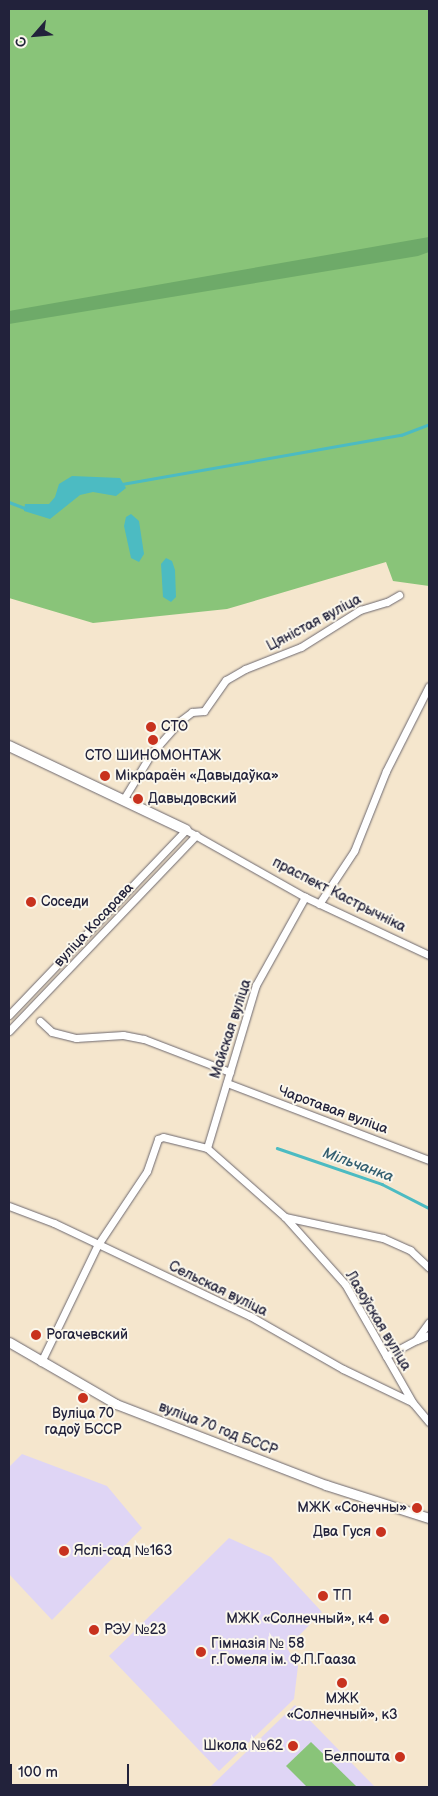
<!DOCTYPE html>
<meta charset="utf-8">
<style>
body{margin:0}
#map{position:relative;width:438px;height:1796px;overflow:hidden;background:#f5e6cd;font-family:"Balsamiq Sans",sans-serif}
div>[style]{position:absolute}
.built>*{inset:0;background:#dfd5f5}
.green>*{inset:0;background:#89c479}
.forest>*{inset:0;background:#6eaa69}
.water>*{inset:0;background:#4cbbc2}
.stream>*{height:2.5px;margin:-1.25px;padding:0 1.25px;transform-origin:1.25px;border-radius:1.25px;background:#4cbbc2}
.roads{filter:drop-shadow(0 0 1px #6c676e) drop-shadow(0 0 1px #6c676e)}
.minor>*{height:7px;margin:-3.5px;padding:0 3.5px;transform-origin:3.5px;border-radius:3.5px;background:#fff}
.tertiary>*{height:9px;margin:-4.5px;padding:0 4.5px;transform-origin:4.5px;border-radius:4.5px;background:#fff}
.secondary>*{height:10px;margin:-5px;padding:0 5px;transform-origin:5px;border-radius:5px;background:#fff}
.dots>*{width:14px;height:14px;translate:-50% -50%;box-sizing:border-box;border:2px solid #fbf7ec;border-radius:50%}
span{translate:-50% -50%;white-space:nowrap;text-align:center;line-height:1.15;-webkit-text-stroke:4px #fbf7ec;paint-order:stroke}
.street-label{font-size:14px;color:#22223b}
.poi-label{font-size:14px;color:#22223b}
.left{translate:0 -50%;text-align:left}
.right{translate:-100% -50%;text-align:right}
.water-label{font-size:15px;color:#335f71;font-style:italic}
.frame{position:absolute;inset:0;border:10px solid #22223b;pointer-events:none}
.north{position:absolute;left:10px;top:10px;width:50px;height:50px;-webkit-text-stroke:4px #fbf7ec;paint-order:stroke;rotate:243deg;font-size:14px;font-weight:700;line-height:20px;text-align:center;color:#22223b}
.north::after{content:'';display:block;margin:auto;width:18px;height:22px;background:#22223b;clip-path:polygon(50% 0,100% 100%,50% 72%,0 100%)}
.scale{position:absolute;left:10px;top:1764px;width:119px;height:22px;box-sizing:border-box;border:2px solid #22223b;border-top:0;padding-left:6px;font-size:15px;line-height:18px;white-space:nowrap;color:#22223b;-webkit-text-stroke:4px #fbf7ec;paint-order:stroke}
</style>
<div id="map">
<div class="built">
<div style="clip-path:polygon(22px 1454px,107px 1486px,142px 1528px,52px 1620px,9px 1574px,9px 1467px)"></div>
<div style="clip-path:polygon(229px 1538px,271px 1557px,322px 1612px,287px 1648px,298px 1666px,294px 1699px,219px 1771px,109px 1656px)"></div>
<div style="clip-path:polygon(295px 1705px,375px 1787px,210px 1787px)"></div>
</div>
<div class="green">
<div style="clip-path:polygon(9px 9px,429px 9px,429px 586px,393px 581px,386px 562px,227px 609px,93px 623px,9px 598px)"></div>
<div style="clip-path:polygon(311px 1742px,357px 1787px,307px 1787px,286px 1766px)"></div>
</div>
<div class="forest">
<div style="clip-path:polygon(429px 237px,429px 252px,418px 256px,9px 324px,9px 311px)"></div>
</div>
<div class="water">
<div style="clip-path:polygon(72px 476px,120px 478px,126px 488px,116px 496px,93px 492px,80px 495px,50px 519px,24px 511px,25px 504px,49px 504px,55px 497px,59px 484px)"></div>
<div style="clip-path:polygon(131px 514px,139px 521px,144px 554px,139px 562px,131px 558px,124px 526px,126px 517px)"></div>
<div style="clip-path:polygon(166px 558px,172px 561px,175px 570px,176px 597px,171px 602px,163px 597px,161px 564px)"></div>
</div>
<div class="stream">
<div style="left:122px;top:484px;width:283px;rotate:-10deg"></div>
<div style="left:401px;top:435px;width:30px;rotate:-21deg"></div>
<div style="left:9px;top:502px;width:17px;rotate:21deg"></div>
<div style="left:277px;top:1148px;width:111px;rotate:18.9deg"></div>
<div style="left:382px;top:1184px;width:53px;rotate:27.1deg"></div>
</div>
<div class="roads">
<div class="minor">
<div style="left:123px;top:800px;width:54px;rotate:-58.7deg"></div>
<div style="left:151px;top:754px;width:44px;rotate:-48.7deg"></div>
<div style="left:180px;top:721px;width:15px;rotate:-37deg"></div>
<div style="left:192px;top:712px;width:12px;rotate:-5deg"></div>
<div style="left:204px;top:711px;width:38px;rotate:-55deg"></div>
<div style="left:226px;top:680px;width:22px;rotate:-30deg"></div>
<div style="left:245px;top:669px;width:60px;rotate:-21.4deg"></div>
<div style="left:301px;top:647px;width:70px;rotate:-32.1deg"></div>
<div style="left:360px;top:610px;width:28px;rotate:-17deg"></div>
<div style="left:387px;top:602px;width:14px;rotate:-30deg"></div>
<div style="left:319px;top:904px;width:64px;rotate:-56.6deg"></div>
<div style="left:354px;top:851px;width:86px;rotate:-68.2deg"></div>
<div style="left:386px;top:771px;width:95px;rotate:-63.2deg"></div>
<div style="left:9px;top:1015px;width:256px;rotate:-46.3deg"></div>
<div style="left:186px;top:830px;width:137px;rotate:29.4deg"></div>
<div style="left:305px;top:897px;width:137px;rotate:25.1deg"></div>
<div style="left:40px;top:1021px;width:16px;rotate:43deg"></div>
<div style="left:52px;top:1032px;width:25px;rotate:14deg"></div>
<div style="left:76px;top:1038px;width:47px;rotate:-3.7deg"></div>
<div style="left:123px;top:1035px;width:21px;rotate:11deg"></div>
<div style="left:144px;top:1039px;width:92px;rotate:21deg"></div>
<div style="left:9px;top:1031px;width:271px;rotate:-46.3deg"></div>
<div style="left:227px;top:1083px;width:216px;rotate:20.9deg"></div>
<div style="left:207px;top:1148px;width:170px;rotate:-73.3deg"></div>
<div style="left:256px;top:985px;width:101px;rotate:-60.9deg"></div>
<div style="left:9px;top:1206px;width:48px;rotate:20.7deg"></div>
<div style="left:54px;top:1223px;width:217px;rotate:25.4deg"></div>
<div style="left:250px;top:1316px;width:107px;rotate:29.7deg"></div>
<div style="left:343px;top:1369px;width:76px;rotate:25.6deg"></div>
<div style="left:285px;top:1217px;width:100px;rotate:12.1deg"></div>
<div style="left:383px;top:1238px;width:30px;rotate:24deg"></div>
<div style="left:410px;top:1250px;width:26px;rotate:43deg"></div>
<div style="left:417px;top:1340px;width:13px;rotate:-23deg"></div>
<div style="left:386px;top:1356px;width:34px;rotate:-28deg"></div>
<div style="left:416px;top:1340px;width:22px;rotate:-54deg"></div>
<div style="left:41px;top:1362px;width:129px;rotate:-64.2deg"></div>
<div style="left:97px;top:1246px;width:90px;rotate:-56.3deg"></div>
<div style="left:147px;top:1171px;width:34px;rotate:-71deg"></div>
<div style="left:158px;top:1139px;width:5px;rotate:-22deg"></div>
<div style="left:163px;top:1137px;width:45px;rotate:14deg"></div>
<div style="left:207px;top:1148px;width:104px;rotate:41.5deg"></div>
<div style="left:285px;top:1217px;width:90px;rotate:48.2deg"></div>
<div style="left:345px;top:1284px;width:137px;rotate:60.3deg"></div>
<div style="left:413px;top:1403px;width:25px;rotate:50deg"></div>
</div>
<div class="tertiary">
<div style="left:9px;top:1342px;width:124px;rotate:30.1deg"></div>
<div style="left:116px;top:1404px;width:225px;rotate:21.1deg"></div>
<div style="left:326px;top:1485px;width:108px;rotate:17.8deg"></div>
</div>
<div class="secondary">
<div style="left:9px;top:746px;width:196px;rotate:25.4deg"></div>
</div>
</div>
<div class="dots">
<div style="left:151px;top:727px;background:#c8321e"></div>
<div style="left:153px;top:740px;background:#c8321e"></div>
<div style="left:105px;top:776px;background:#c8321e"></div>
<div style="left:138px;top:799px;background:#c8321e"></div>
<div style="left:31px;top:902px;background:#c8321e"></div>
<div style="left:36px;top:1335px;background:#c8321e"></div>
<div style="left:83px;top:1398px;background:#c8321e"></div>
<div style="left:417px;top:1508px;background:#c8321e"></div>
<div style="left:381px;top:1532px;background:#c8321e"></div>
<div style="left:64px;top:1551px;background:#c8321e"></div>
<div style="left:323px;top:1596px;background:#c8321e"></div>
<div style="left:384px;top:1619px;background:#c8321e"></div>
<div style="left:94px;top:1630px;background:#c8321e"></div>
<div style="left:201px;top:1652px;background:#c8321e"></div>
<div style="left:342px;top:1683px;background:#c8321e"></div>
<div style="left:293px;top:1746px;background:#c8321e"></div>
<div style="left:400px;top:1757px;background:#c8321e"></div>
</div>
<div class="street-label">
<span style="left:314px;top:623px;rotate:-28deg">Цяністая вуліца</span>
<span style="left:339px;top:895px;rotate:27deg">праспект Кастрычніка</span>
<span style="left:94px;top:925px;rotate:-47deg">вуліца Косарава</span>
<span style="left:231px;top:1029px;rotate:-72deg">Майская вуліца</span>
<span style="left:333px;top:1110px;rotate:20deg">Чаротавая вуліца</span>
<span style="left:218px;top:1289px;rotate:26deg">Сельская вуліца</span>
<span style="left:378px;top:1321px;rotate:59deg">Лазоўская вуліца</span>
<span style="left:218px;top:1429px;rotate:21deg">вуліца 70 год БССР</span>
</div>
<div class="poi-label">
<span class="left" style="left:161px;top:727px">СТО</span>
<span style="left:153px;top:756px">СТО ШИНОМОНТАЖ</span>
<span class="left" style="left:115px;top:776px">Мікрараён «Давыдаўка»</span>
<span class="left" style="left:148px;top:799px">Давыдовский</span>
<span class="left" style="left:41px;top:902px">Соседи</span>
<span class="left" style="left:46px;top:1335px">Рогачевский</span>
<span style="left:83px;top:1422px">Вуліца 70<br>гадоў БССР</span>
<span class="right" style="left:407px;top:1508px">МЖК «Сонечны»</span>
<span class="right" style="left:371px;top:1532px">Два Гуся</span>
<span class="left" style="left:74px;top:1551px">Яслі-сад №163</span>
<span class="left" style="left:333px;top:1596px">ТП</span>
<span class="right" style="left:374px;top:1619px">МЖК «Солнечный», к4</span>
<span class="left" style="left:104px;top:1630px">РЭУ №23</span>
<span class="left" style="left:211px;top:1652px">Гімназія № 58<br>г.Гомеля ім. Ф.П.Гааза</span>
<span style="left:342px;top:1707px">МЖК<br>«Солнечный», к3</span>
<span class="right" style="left:283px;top:1746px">Школа №62</span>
<span class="right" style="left:390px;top:1757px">Белпошта</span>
</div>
<div class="water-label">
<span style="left:358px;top:1165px;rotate:20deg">Мільчанка</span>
</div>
<div class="frame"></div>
<div class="north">С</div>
<div class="scale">100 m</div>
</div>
